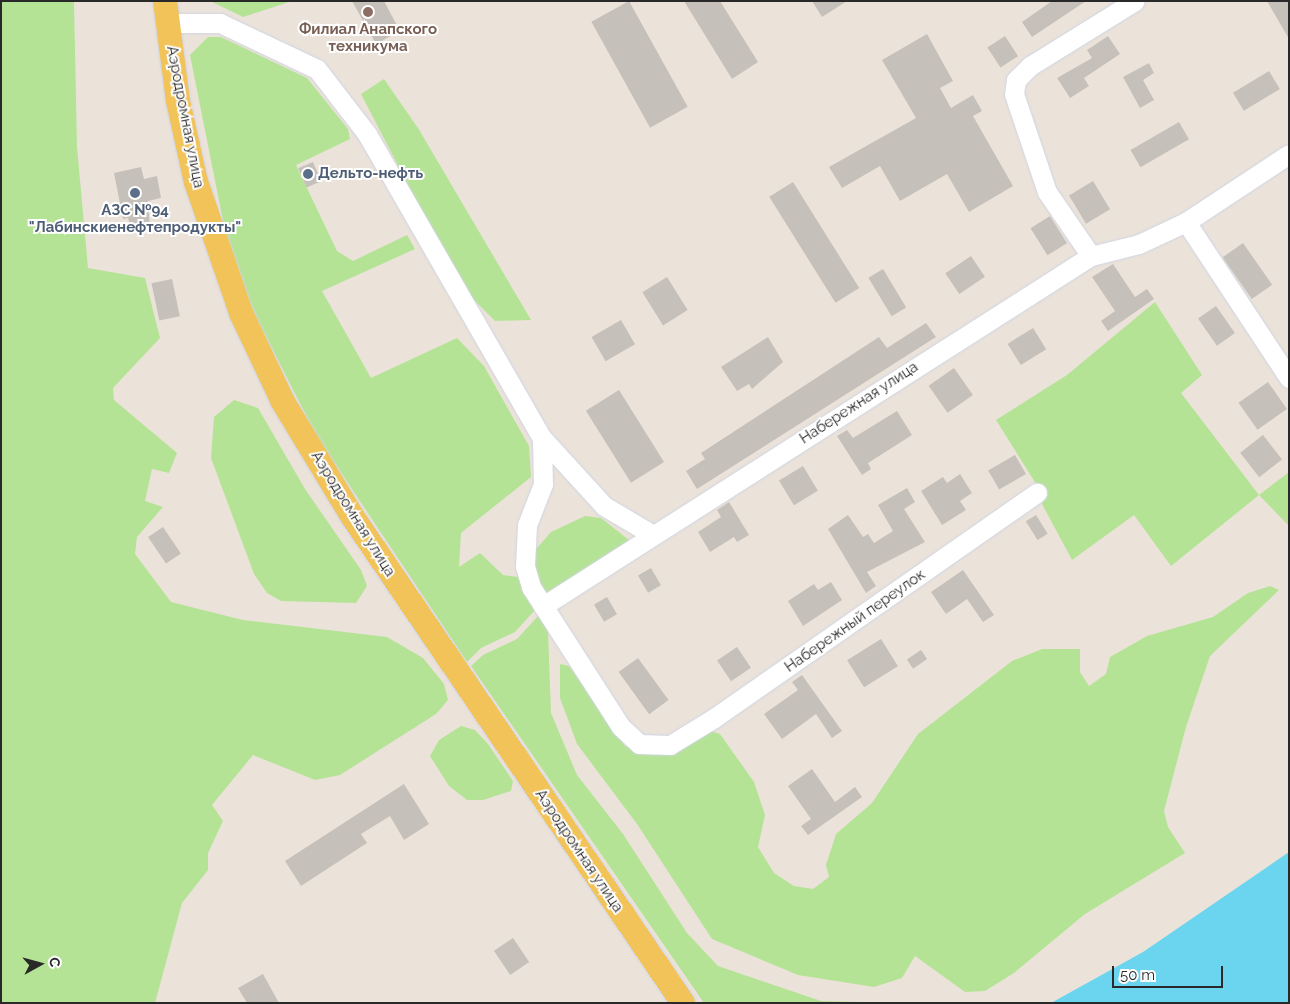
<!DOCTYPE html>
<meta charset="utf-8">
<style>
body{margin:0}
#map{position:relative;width:1290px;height:1004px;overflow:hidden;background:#ebe3da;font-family:Raleway,sans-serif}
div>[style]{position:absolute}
.green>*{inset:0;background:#b5e395}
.water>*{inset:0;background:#6bd5ef}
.building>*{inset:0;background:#c6c0ba;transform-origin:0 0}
.roads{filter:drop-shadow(0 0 1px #cfd4e2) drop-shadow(0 0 1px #cfd4e2)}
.minor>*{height:19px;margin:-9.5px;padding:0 9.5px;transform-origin:9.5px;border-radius:9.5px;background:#fff}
.major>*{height:24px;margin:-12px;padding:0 12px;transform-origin:12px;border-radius:12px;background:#f1c359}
.dots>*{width:14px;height:14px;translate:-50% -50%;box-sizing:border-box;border:2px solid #fff;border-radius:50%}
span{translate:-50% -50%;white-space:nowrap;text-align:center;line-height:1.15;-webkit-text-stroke:4px #fff;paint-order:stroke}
.education-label{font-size:15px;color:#785e54;font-weight:700}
.street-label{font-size:15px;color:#292929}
.service-label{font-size:15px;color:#4e5e75;font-weight:700}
.left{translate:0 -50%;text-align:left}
.frame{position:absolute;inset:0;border:2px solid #292929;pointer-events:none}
.north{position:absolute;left:15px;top:939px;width:50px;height:50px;-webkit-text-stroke:4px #fff;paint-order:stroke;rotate:83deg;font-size:14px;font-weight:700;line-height:20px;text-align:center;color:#292929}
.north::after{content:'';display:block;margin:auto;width:18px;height:22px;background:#292929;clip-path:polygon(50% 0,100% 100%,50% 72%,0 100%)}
.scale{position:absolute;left:1112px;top:966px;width:111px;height:22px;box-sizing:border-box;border:2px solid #292929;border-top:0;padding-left:6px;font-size:15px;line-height:18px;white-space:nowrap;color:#292929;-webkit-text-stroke:4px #fff;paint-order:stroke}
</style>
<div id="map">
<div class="green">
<div style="clip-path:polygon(1px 1px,74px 1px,77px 147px,88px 268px,145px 278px,160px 338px,113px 388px,114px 400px,177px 453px,169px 473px,152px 469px,145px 501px,163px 507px,137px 537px,135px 554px,171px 602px,243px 620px,387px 637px,423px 658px,444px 684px,448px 700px,436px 714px,340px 775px,315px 780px,253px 755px,212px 805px,223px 821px,208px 853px,208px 870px,182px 903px,155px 1003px,1px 1003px)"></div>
<div style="clip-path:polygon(210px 1px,292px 1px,243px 17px)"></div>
<div style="clip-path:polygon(208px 37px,221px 37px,307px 78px,348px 129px,350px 139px,296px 165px,337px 251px,353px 261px,407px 235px,415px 249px,322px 291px,371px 378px,457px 338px,484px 366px,529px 446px,531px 477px,461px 533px,459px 567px,480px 553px,503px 575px,518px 577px,536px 609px,515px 632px,481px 648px,467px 662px,316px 435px,255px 315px,225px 231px,190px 55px)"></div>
<div style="clip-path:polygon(384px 79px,418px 128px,531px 320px,495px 321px,461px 287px,361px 94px)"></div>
<div style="clip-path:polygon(1155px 302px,1202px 375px,1181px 393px,1259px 495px,1289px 472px,1289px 526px,1259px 495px,1171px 566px,1134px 515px,1072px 560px,1042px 504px,1043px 495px,996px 420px,1067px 375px)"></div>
<div style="clip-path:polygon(234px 400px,258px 408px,305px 489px,361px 570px,367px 586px,356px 603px,281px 601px,267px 593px,254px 574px,211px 458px,214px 417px)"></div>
<div style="clip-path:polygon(585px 516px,601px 518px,629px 540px,541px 597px,531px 555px,551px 532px)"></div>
<div style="clip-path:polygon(1270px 586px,1279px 590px,1210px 656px,1186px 727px,1164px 811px,1168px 827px,1185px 853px,1085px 914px,1014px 973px,985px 991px,965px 992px,915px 956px,902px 978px,874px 987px,798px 975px,712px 939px,637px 824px,577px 744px,560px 698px,560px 664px,569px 666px,625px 746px,651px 753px,678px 752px,708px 730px,720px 734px,754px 782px,765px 815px,758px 847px,774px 873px,794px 886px,813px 889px,829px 877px,826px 865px,836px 834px,872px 803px,918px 734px,1012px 661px,1042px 649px,1080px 649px,1080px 672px,1089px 686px,1106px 674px,1110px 657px,1147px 636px,1213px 617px,1248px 593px)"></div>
<div style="clip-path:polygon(539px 615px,548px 632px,551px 713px,577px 775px,623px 834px,687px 933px,718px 966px,821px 1001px,900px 1003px,704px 1003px,471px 666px,483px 655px,517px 639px)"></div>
<div style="clip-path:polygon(461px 726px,475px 730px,488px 744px,513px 781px,511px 791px,483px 800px,467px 800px,449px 786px,430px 756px,439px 740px)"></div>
</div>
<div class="water">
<div style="clip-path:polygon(1289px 852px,1289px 1003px,1051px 1003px,1143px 952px)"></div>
</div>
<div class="building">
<div style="clip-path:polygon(352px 1px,384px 1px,400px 31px,376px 44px)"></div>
<div style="left:629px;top:1px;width:121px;height:43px;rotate:61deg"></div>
<div style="clip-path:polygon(684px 1px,720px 1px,758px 62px,732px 79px)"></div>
<div style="clip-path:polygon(812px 1px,847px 1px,822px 17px)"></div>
<div style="clip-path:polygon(1052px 1px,1086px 1px,1032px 37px,1022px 22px)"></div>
<div style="clip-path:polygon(1267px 1px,1289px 1px,1289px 39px)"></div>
<div style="clip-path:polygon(927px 34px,953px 81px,940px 88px,951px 108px,973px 95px,982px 111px,973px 116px,1013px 186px,969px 212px,947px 174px,900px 201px,880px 166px,842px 188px,829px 167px,916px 118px,882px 60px)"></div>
<div style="left:1005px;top:36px;width:24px;height:21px;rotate:57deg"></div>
<div style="clip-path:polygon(1108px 36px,1120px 54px,1084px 78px,1089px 86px,1070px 98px,1057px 78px,1092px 58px,1087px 50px)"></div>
<div style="clip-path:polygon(1149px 63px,1154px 73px,1143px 80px,1154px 100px,1140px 108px,1123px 77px)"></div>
<div style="left:1269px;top:71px;width:21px;height:42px;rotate:59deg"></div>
<div style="left:1179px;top:122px;width:20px;height:56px;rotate:60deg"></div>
<div style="left:313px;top:162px;width:21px;height:16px;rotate:67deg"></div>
<div style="clip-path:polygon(141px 167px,144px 179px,157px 176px,161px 198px,148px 201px,150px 228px,132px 232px,128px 218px,123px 219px,114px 173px)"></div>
<div style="left:1093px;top:181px;width:33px;height:28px;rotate:59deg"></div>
<div style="left:793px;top:182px;width:125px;height:28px;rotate:58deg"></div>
<div style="left:1050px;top:216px;width:32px;height:23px;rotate:58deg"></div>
<div style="left:1243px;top:243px;width:51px;height:25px;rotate:55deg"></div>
<div style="left:971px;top:256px;width:25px;height:31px;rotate:56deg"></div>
<div style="clip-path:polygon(1113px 264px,1135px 297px,1147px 289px,1154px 299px,1108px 331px,1101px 321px,1115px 311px,1092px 277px)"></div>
<div style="left:883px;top:269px;width:45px;height:17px;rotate:59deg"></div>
<div style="left:667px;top:277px;width:39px;height:29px;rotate:58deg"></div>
<div style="left:172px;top:279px;width:38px;height:21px;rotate:78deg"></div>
<div style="left:1216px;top:306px;width:33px;height:22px;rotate:55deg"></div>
<div style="left:621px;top:320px;width:28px;height:34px;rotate:60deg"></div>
<div style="clip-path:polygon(926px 323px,936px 337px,697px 489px,686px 471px,705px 459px,701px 453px,879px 337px,887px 348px)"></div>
<div style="left:1033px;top:328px;width:25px;height:30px;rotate:58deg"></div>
<div style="clip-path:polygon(768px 337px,783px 362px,752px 389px,749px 384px,737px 391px,721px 367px)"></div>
<div style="left:954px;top:368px;width:33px;height:31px;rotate:55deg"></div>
<div style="left:1268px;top:382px;width:33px;height:36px;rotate:55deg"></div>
<div style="left:619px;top:390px;width:85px;height:39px;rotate:58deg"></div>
<div style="clip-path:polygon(897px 411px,912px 435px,868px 463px,871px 469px,862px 475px,837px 436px,847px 430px,853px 438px)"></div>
<div style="left:1263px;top:435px;width:31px;height:29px;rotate:52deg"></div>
<div style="left:1015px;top:455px;width:22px;height:31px;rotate:60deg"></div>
<div style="left:803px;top:466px;width:29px;height:28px;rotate:59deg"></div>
<div style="clip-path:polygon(960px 474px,972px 493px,960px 501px,966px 510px,942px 525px,921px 491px,943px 477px,947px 483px)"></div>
<div style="clip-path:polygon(907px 488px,915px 502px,904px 509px,925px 542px,867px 572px,876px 586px,866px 593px,828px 529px,848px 515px,863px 537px,868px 534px,874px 543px,893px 531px,878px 505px)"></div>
<div style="clip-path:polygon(729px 502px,749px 535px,737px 542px,734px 537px,710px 552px,698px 532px,721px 517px,717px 510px)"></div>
<div style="left:1036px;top:515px;width:22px;height:12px;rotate:58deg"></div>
<div style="left:163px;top:527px;width:32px;height:18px;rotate:56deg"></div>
<div style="left:651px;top:568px;width:20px;height:15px;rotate:60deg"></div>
<div style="clip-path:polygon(963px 570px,994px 615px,983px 622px,967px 599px,946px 614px,931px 592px)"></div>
<div style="clip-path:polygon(831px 582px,842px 600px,803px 626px,788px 601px,814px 584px,818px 590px)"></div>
<div style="left:607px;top:597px;width:20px;height:15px;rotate:60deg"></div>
<div style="left:881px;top:639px;width:32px;height:40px;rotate:58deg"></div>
<div style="left:737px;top:647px;width:25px;height:24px;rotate:56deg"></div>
<div style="left:921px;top:650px;width:11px;height:17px;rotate:56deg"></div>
<div style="left:638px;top:658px;width:52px;height:24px;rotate:54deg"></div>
<div style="clip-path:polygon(802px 675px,842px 731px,832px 738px,816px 714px,782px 739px,764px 714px,798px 690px,792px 682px)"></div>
<div style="clip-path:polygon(812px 769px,835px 802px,855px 787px,862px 797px,808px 835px,801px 826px,811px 819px,788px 786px)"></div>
<div style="clip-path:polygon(404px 784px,429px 824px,404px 840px,390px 816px,361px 834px,367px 843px,301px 886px,285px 861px)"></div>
<div style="left:513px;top:938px;width:29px;height:23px;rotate:56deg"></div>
<div style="clip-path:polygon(263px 974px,279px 1003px,247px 1003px,238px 988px)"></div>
</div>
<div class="roads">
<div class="minor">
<div style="left:167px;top:23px;width:53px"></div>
<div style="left:220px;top:23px;width:107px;rotate:25.4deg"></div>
<div style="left:317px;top:69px;width:82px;rotate:52.4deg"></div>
<div style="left:367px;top:134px;width:351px;rotate:60.1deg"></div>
<div style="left:542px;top:438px;width:46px;rotate:88.8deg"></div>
<div style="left:543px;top:484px;width:44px;rotate:111.3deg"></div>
<div style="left:527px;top:525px;width:41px;rotate:92.8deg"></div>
<div style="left:525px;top:566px;width:22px;rotate:74deg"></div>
<div style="left:531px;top:587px;width:166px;rotate:57.3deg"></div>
<div style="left:621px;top:727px;width:25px;rotate:43deg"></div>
<div style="left:639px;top:744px;width:31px;rotate:2deg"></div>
<div style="left:670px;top:745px;width:52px;rotate:-31.5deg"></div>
<div style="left:714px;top:718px;width:394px;rotate:-34.9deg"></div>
<div style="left:1186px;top:222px;width:187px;rotate:56.6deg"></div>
<div style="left:1091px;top:256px;width:78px;rotate:-124.5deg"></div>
<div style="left:1047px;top:192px;width:103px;rotate:-108.6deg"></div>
<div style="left:1014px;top:94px;width:14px;rotate:-82deg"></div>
<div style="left:1016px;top:80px;width:20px;rotate:-45deg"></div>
<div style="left:1030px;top:66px;width:123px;rotate:-31.8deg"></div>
<div style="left:542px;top:438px;width:92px;rotate:47.6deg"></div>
<div style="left:604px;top:506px;width:57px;rotate:30.6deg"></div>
<div style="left:543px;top:606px;width:650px;rotate:-32.57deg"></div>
<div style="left:1091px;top:256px;width:49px;rotate:-14deg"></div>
<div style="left:1139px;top:244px;width:52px;rotate:-25.1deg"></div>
<div style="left:1186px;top:222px;width:123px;rotate:-33.4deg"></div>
</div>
<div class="major">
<div style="left:165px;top:1px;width:101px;rotate:82.6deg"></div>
<div style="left:178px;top:101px;width:83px;rotate:77.5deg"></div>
<div style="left:196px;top:182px;width:139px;rotate:71deg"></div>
<div style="left:241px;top:313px;width:98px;rotate:64.7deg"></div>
<div style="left:283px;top:402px;width:133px;rotate:58.8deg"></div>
<div style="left:352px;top:516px;width:589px;rotate:55.8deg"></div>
</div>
</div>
<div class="dots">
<div style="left:368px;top:12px;background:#8d6e63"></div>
<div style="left:308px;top:174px;background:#5c6f8a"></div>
<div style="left:135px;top:193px;background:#5c6f8a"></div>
</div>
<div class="education-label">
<span style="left:368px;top:38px">Филиал Анапского<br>техникума</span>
</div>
<div class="street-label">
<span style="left:185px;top:117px;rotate:79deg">Аэродромная улица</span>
<span style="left:859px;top:403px;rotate:-33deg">Набережная улица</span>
<span style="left:353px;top:514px;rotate:58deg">Аэродромная улица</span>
<span style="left:855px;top:621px;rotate:-35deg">Набережный переулок</span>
<span style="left:579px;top:851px;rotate:56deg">Аэродромная улица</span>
</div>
<div class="service-label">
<span class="left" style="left:318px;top:174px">Дельто-нефть</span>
<span style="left:135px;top:219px">АЗС №94<br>"Лабинскиенефтепродукты"</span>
</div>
<div class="frame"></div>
<div class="north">С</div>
<div class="scale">50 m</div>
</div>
